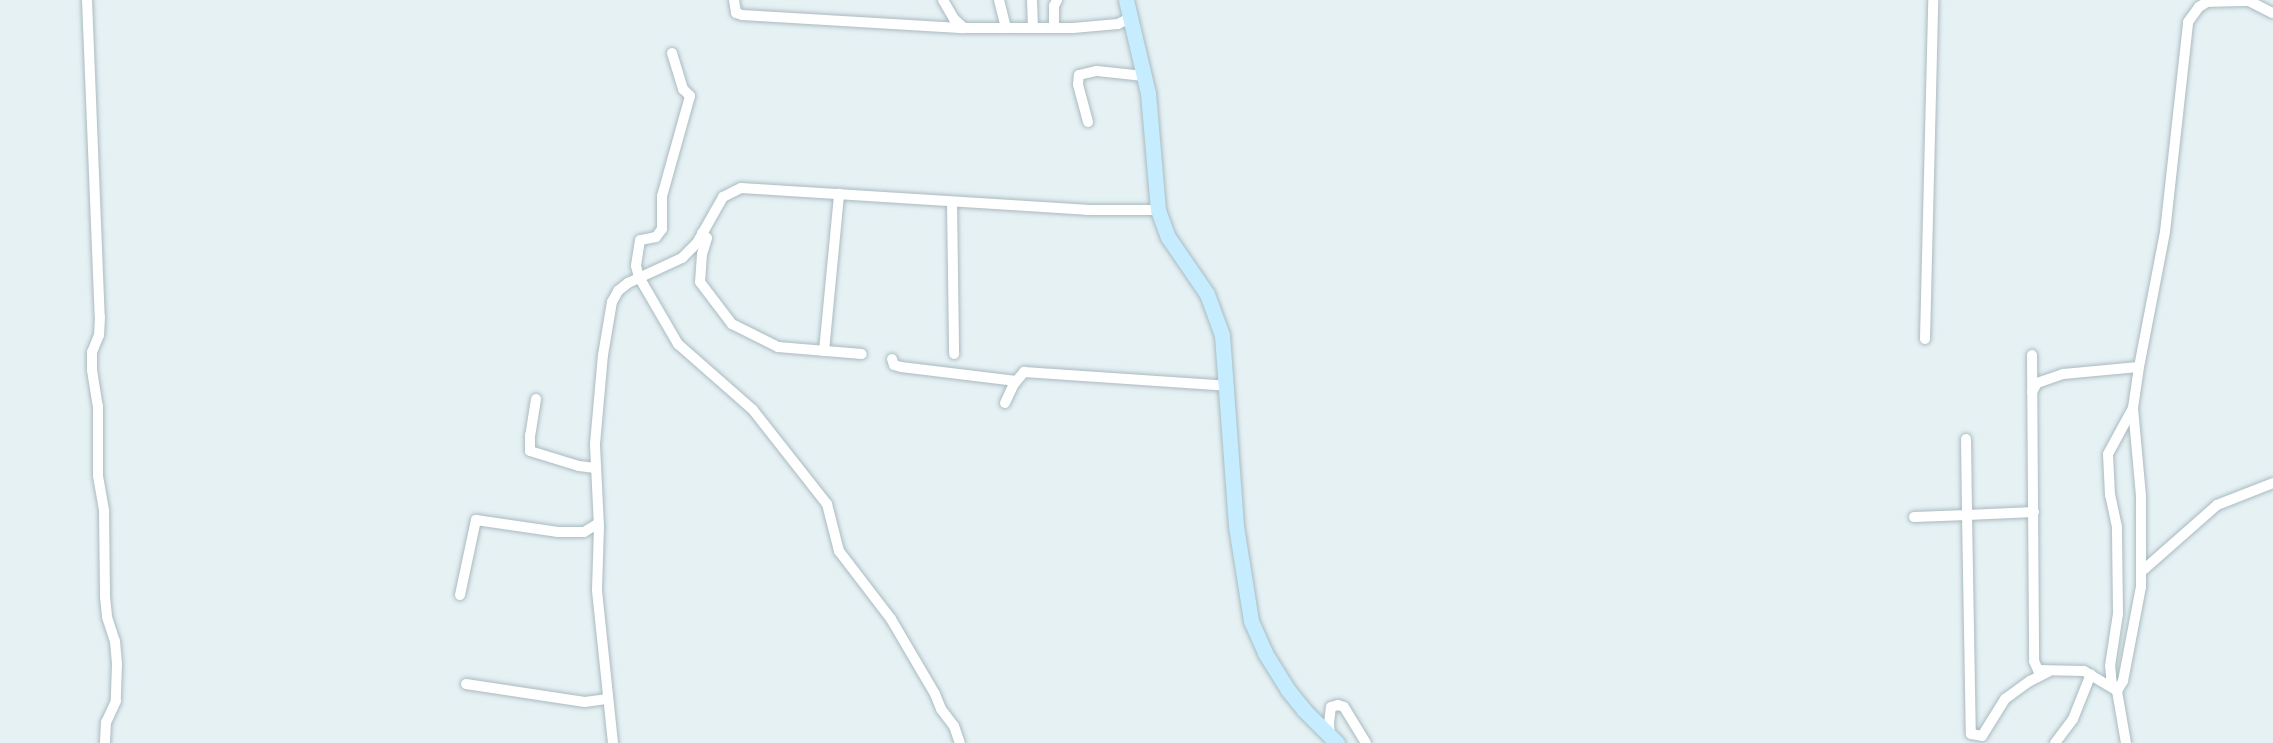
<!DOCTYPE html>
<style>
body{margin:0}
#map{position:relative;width:2273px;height:743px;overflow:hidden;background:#e6f1f4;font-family:"Sofia Sans Condensed",sans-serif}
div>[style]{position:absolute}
.roads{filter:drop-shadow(0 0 2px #a8bbc0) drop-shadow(0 0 2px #a8bbc0)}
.street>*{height:10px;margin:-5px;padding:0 5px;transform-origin:5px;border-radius:5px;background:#fff}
.secondary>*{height:15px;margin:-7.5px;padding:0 7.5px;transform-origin:7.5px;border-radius:7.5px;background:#c5edff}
span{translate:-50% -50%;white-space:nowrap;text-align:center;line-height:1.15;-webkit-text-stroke:4.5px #fff;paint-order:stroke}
</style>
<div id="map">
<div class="roads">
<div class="street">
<div style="left:87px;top:0;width:317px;rotate:87.7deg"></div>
<div style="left:100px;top:317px;width:18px;rotate:93deg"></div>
<div style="left:99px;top:335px;width:18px;rotate:112deg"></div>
<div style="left:92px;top:352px;width:18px;rotate:90deg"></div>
<div style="left:92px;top:370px;width:36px;rotate:81deg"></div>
<div style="left:98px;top:406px;width:70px;rotate:90deg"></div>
<div style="left:98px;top:476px;width:36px;rotate:80deg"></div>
<div style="left:104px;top:511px;width:86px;rotate:89.3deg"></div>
<div style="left:105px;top:597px;width:20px;rotate:84deg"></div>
<div style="left:107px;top:617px;width:25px;rotate:72deg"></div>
<div style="left:115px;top:641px;width:23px;rotate:85deg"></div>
<div style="left:117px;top:664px;width:37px;rotate:92deg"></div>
<div style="left:116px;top:701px;width:23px;rotate:115deg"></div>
<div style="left:106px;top:722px;width:21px;rotate:93deg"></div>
<div style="left:734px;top:0;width:13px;rotate:81deg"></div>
<div style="left:736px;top:13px;width:6px;rotate:18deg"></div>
<div style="left:742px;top:15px;width:222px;rotate:3.4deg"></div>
<div style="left:943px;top:0;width:22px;rotate:60deg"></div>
<div style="left:954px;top:19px;width:13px;rotate:42deg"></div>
<div style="left:964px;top:28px;width:109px"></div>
<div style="left:1073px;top:28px;width:45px;rotate:-5.1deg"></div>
<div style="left:1118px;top:24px;width:13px;rotate:-27deg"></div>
<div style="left:999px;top:0;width:29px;rotate:76deg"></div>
<div style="left:1032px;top:0;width:28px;rotate:88deg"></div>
<div style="left:2247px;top:0;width:29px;rotate:27deg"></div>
<div style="left:1054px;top:28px;width:22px;rotate:-90deg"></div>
<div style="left:1054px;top:6px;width:7px;rotate:-63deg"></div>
<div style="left:672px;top:53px;width:38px;rotate:73deg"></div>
<div style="left:683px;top:89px;width:10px;rotate:45deg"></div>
<div style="left:690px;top:96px;width:104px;rotate:105.6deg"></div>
<div style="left:662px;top:196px;width:33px;rotate:90deg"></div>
<div style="left:662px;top:229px;width:10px;rotate:127deg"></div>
<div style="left:656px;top:237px;width:16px;rotate:169deg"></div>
<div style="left:640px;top:240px;width:26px;rotate:99deg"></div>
<div style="left:636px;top:266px;width:11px;rotate:75deg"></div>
<div style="left:639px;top:277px;width:78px;rotate:59.8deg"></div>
<div style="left:678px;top:344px;width:100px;rotate:41.3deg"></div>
<div style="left:753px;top:410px;width:120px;rotate:51.8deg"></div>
<div style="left:827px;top:504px;width:49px;rotate:75.7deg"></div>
<div style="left:839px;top:551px;width:86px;rotate:52.6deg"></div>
<div style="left:891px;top:619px;width:87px;rotate:59.6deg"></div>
<div style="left:935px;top:694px;width:16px;rotate:68deg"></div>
<div style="left:941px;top:709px;width:21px;rotate:53deg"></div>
<div style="left:954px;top:726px;width:18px;rotate:71deg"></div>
<div style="left:1088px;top:122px;width:39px;rotate:-105deg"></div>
<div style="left:1078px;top:84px;width:9px;rotate:-84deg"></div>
<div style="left:1079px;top:75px;width:18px;rotate:-13deg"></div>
<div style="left:1097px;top:71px;width:47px;rotate:6.1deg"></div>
<div style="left:952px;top:202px;width:152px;rotate:89.2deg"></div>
<div style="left:702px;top:233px;width:7px;rotate:45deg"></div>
<div style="left:707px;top:238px;width:17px;rotate:107deg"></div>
<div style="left:702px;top:254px;width:28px;rotate:94deg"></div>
<div style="left:700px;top:282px;width:53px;rotate:52.7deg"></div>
<div style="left:732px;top:324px;width:51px;rotate:26.6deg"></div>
<div style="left:778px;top:347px;width:84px;rotate:4.8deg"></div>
<div style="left:1925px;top:339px;width:339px;rotate:-88.6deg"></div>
<div style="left:824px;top:351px;width:158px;rotate:-84.5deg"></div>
<div style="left:2032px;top:355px;width:306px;rotate:89.6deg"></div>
<div style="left:2034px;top:661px;width:10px;rotate:66deg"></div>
<div style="left:2038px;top:670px;width:46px;rotate:1.2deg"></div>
<div style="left:2084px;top:671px;width:39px;rotate:31deg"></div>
<div style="left:2117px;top:691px;width:53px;rotate:80.2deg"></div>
<div style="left:892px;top:359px;width:6px;rotate:72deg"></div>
<div style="left:894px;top:365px;width:7px;rotate:16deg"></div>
<div style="left:901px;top:367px;width:116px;rotate:6.9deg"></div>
<div style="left:2032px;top:392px;width:10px;rotate:-61deg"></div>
<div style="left:2037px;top:383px;width:28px;rotate:-19deg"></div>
<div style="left:2063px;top:374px;width:76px;rotate:-5.3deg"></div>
<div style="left:2139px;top:367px;width:137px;rotate:-79.1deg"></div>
<div style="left:2165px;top:232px;width:211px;rotate:-83.7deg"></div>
<div style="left:2188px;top:22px;width:19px;rotate:-54deg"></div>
<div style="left:2199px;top:7px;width:9px;rotate:-32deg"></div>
<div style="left:2207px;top:2px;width:41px;rotate:-1.4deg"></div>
<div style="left:536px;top:399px;width:36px;rotate:99deg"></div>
<div style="left:530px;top:435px;width:16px;rotate:90deg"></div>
<div style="left:530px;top:451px;width:51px;rotate:17deg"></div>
<div style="left:579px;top:466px;width:16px;rotate:7deg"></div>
<div style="left:1005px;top:403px;width:21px;rotate:-65deg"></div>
<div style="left:1014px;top:384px;width:16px;rotate:-50deg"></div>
<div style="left:1024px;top:372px;width:203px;rotate:3.9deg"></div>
<div style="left:1966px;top:439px;width:76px;rotate:89.2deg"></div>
<div style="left:1967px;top:515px;width:67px;rotate:-2.6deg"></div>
<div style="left:1914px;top:517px;width:53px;rotate:-2.2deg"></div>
<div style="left:1967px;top:515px;width:219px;rotate:89deg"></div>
<div style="left:1971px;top:734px;width:11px;rotate:10deg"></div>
<div style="left:1982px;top:736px;width:44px;rotate:-58.1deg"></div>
<div style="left:2005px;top:699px;width:31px;rotate:-36deg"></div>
<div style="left:2030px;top:681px;width:20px;rotate:-27deg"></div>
<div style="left:2141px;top:572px;width:101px;rotate:-41.4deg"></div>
<div style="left:2217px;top:505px;width:60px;rotate:-21.4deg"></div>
<div style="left:460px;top:595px;width:77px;rotate:-78deg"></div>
<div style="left:476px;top:520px;width:83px;rotate:8.3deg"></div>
<div style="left:558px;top:532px;width:26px"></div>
<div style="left:584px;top:532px;width:17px;rotate:-31deg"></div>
<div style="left:466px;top:684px;width:120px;rotate:8.6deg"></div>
<div style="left:585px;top:702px;width:21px;rotate:-8deg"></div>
<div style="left:2112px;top:687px;width:21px;rotate:-95deg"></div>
<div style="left:2110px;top:666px;width:53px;rotate:-81.3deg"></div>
<div style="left:2118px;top:614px;width:87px;rotate:-90.7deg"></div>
<div style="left:2117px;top:527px;width:33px;rotate:-102deg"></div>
<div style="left:2110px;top:495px;width:41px;rotate:-92.8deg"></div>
<div style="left:2108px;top:454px;width:52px;rotate:-61.5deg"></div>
<div style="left:2117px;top:691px;width:12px;rotate:-59deg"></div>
<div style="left:2123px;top:681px;width:96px;rotate:-79.2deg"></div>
<div style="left:2141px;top:587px;width:91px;rotate:-90deg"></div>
<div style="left:2141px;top:496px;width:88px;rotate:-95.2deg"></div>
<div style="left:2133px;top:408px;width:41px;rotate:-81.7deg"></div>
<div style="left:1330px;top:735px;width:12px;rotate:-95deg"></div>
<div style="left:1329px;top:723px;width:16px;rotate:-83deg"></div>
<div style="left:1331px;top:707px;width:7px;rotate:-16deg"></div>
<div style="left:1338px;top:705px;width:6px;rotate:18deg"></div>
<div style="left:1344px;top:707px;width:42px;rotate:58.6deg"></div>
<div style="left:613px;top:743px;width:154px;rotate:-96deg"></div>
<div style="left:597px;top:590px;width:63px;rotate:-88.2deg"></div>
<div style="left:599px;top:527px;width:83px;rotate:-92.8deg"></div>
<div style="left:595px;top:444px;width:89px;rotate:-84.9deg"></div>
<div style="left:603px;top:355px;width:54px;rotate:-80.4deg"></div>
<div style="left:612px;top:302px;width:13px;rotate:-61deg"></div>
<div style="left:618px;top:291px;width:13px;rotate:-39deg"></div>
<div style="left:628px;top:283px;width:60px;rotate:-24.8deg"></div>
<div style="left:682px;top:258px;width:21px;rotate:-45deg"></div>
<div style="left:697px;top:243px;width:53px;rotate:-60.5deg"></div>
<div style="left:723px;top:197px;width:20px;rotate:-27deg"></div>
<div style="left:741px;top:188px;width:346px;rotate:3.6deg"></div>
<div style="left:1086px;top:210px;width:72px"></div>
<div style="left:2055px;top:743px;width:30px;rotate:-53deg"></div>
<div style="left:2073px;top:719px;width:48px;rotate:-68.2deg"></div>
</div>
<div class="secondary">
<div style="left:1126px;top:0;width:96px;rotate:76.7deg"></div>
<div style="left:1148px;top:93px;width:117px;rotate:85.1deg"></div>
<div style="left:1158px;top:210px;width:29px;rotate:70deg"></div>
<div style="left:1168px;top:237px;width:69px;rotate:55.6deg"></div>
<div style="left:1207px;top:294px;width:44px;rotate:69.9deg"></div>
<div style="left:1222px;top:335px;width:192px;rotate:85.8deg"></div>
<div style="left:1236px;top:526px;width:96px;rotate:81deg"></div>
<div style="left:1251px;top:621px;width:35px;rotate:66deg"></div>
<div style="left:1265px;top:653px;width:44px;rotate:58.1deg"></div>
<div style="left:1288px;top:690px;width:26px;rotate:51deg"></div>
<div style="left:1304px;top:710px;width:47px;rotate:45deg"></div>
</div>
</div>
</div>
